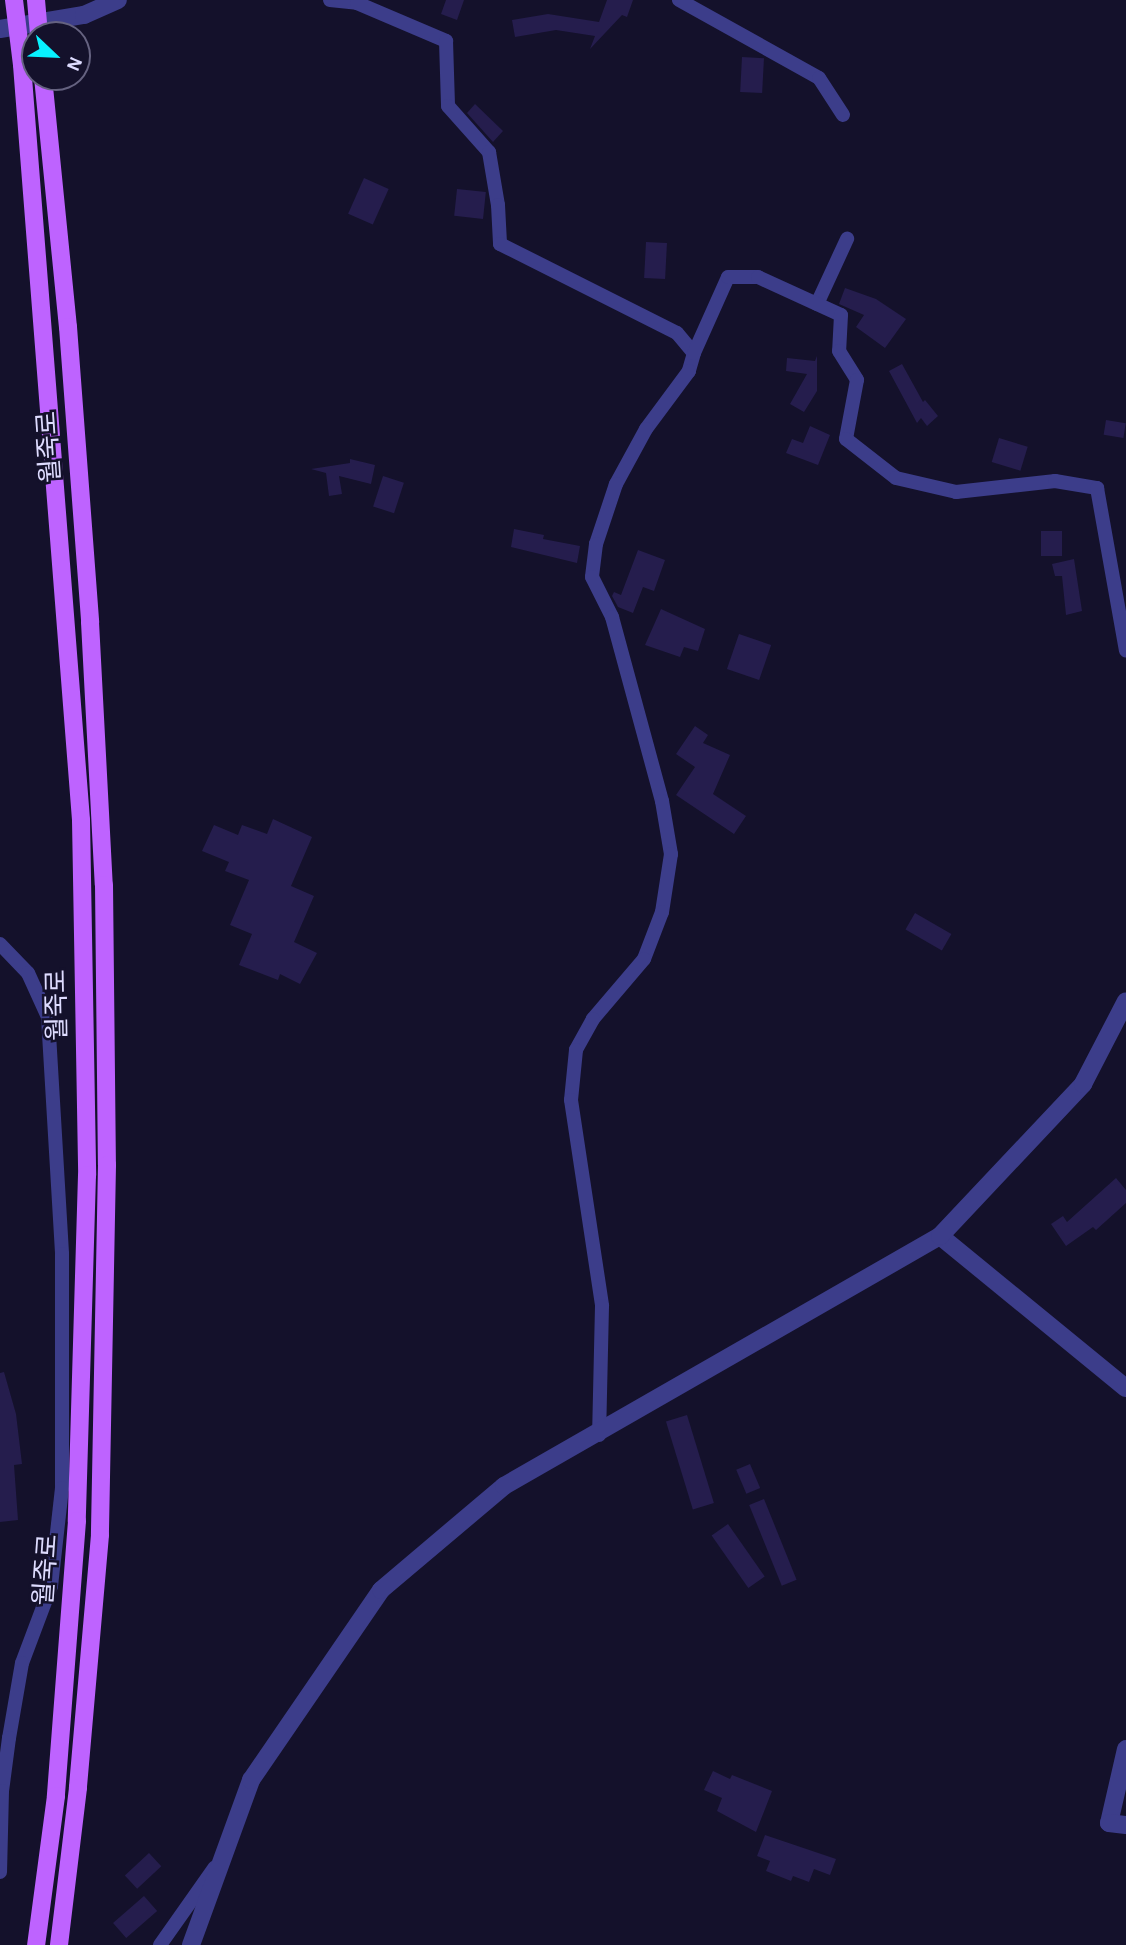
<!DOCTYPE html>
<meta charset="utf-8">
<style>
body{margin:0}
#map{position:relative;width:1126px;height:1945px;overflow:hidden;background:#14112b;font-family:"Alegreya Sans","Noto Sans KR",sans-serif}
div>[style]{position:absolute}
.building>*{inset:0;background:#251d4d;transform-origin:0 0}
.minor>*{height:14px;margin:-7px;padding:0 7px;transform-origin:7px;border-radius:7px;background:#3c3d8a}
.tertiary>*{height:18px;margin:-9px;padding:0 9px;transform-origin:9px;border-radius:9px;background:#3c3d8a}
.primary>*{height:18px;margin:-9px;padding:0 9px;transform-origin:9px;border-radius:9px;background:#be63ff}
.primary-bridge>*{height:18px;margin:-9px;padding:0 9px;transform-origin:9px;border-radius:9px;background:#be63ff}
span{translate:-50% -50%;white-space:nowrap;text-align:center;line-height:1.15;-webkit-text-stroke:5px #14112b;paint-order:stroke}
.street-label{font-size:26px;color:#dedcff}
.north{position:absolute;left:21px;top:21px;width:70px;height:70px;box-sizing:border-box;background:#14112b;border:2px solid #656280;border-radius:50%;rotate:113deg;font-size:19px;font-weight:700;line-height:28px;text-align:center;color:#dedcff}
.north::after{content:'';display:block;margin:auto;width:24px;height:32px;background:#08f1ff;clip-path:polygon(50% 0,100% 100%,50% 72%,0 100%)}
</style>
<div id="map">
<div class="building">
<div style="clip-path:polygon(446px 0,464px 0,457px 20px,441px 14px)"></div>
<div style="clip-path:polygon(607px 0,633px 0,627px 17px,622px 15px,590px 49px,595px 36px,556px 30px,515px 37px,512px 20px,548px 14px,599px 22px)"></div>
<div style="left:742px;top:57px;width:22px;height:35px;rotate:3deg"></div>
<div style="clip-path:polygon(475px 104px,503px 131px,493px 142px,467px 113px)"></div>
<div style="left:364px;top:178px;width:27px;height:39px;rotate:24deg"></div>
<div style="left:457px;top:189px;width:29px;height:27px;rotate:6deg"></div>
<div style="left:646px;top:242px;width:21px;height:36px;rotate:3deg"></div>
<div style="clip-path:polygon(845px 288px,876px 299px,906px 319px,885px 348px,856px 327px,864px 315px,839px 304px)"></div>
<div style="clip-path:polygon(817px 356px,817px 391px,804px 412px,790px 404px,807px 374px,786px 371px,787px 358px,815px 361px)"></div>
<div style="clip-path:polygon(902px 364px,923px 402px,925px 400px,938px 416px,927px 426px,921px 418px,917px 423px,889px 371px)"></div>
<div style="left:1106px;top:420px;width:20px;height:15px;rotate:9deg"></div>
<div style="clip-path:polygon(810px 426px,830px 435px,818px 465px,786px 453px,792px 439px,803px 443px)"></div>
<div style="left:999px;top:438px;width:30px;height:25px;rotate:17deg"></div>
<div style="clip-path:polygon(350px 459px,375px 465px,371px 484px,339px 476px,342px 494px,329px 496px,326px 473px,311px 469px,350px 463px)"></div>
<div style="left:383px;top:476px;width:22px;height:32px;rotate:18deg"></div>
<div style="clip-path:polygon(514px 529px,544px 535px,543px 539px,580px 546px,577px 563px,511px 547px)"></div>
<div style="left:1041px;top:531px;width:21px;height:25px"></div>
<div style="clip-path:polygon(638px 550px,665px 560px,654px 591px,643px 587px,633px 613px,618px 607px,612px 596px,614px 592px,621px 595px)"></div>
<div style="clip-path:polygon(1074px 559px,1082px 611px,1066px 615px,1062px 576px,1055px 576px,1052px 564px)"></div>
<div style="clip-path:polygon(661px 609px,705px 629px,698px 651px,684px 647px,680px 657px,645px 645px)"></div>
<div style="left:739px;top:634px;width:34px;height:37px;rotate:19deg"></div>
<div style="clip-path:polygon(695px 726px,708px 735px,703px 743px,730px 755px,713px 794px,746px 816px,734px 834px,676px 795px,695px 767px,676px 754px)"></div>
<div style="clip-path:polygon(273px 819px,312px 837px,291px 886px,314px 896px,294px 942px,317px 953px,300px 984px,280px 974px,278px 980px,239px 965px,252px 934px,230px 925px,249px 880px,225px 871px,229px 862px,202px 851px,214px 825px,238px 835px,242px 825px,267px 834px)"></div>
<div style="left:915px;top:913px;width:42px;height:19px;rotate:30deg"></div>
<div style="clip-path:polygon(1116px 1178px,1126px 1190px,1126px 1203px,1096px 1230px,1093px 1227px,1066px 1246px,1051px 1224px,1063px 1216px,1067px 1222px)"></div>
<div style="clip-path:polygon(4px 1372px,16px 1414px,22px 1464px,14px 1465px,18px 1520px,0 1522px,0 1373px)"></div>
<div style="left:687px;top:1415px;width:92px;height:22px;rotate:73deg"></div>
<div style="left:750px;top:1464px;width:26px;height:15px;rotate:67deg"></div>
<div style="left:764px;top:1499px;width:87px;height:16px;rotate:68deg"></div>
<div style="left:728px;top:1524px;width:64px;height:20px;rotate:55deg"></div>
<div style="clip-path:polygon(713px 1771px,730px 1779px,732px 1775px,772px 1791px,756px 1832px,717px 1811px,722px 1798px,704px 1790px)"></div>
<div style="clip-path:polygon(765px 1835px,836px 1859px,830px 1875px,814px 1869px,809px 1882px,793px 1876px,791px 1881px,766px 1871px,770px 1861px,757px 1856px)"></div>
<div style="left:149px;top:1853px;width:18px;height:33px;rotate:47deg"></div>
<div style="left:144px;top:1896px;width:20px;height:41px;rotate:49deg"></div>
</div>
<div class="minor">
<div style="left:330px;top:0;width:27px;rotate:6deg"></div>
<div style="left:357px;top:3px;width:97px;rotate:23.1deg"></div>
<div style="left:446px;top:41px;width:65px;rotate:88.2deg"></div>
<div style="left:448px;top:106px;width:62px;rotate:48.3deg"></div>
<div style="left:489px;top:152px;width:54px;rotate:80.4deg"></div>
<div style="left:498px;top:205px;width:39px;rotate:87deg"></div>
<div style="left:500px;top:244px;width:198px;rotate:26.7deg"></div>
<div style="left:677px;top:333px;width:26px;rotate:50deg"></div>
<div style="left:694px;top:353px;width:19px;rotate:106deg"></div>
<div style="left:689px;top:371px;width:72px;rotate:126.6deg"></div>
<div style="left:646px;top:429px;width:63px;rotate:118.6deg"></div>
<div style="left:616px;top:484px;width:63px;rotate:108.4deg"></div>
<div style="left:596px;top:544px;width:33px;rotate:97deg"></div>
<div style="left:592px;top:577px;width:45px;rotate:63.4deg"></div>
<div style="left:612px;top:617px;width:191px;rotate:74.8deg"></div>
<div style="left:662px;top:801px;width:54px;rotate:80.4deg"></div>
<div style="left:671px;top:854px;width:59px;rotate:98.8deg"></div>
<div style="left:662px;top:912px;width:50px;rotate:111deg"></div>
<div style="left:644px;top:959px;width:79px;rotate:130.4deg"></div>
<div style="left:593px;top:1019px;width:35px;rotate:119deg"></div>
<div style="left:576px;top:1050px;width:50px;rotate:95.7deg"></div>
<div style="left:571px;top:1100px;width:208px;rotate:81.4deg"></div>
<div style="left:602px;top:1306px;width:129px;rotate:91.3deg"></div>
<div style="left:679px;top:0;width:160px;rotate:29.1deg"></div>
<div style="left:819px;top:78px;width:44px;rotate:57deg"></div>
<div style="left:817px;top:304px;width:72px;rotate:-65.2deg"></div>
<div style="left:694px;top:353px;width:83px;rotate:-65.9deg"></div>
<div style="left:728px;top:277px;width:30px"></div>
<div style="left:758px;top:277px;width:91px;rotate:24.6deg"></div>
<div style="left:841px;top:315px;width:36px;rotate:93deg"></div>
<div style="left:839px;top:351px;width:34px;rotate:58deg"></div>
<div style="left:857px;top:380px;width:60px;rotate:100.6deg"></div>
<div style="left:846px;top:439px;width:63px;rotate:38deg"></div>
<div style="left:896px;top:478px;width:62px;rotate:13.1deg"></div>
<div style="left:956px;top:492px;width:100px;rotate:-6.3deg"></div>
<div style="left:1055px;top:481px;width:43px;rotate:9.5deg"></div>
<div style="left:1097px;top:488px;width:165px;rotate:79.9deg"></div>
<div style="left:0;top:944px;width:40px;rotate:46deg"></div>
<div style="left:28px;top:973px;width:48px;rotate:65.6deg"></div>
<div style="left:48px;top:1017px;width:237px;rotate:86.6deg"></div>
<div style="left:62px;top:1254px;width:234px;rotate:90deg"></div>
<div style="left:62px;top:1488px;width:99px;rotate:96.4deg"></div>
<div style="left:51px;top:1586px;width:82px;rotate:110.6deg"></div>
<div style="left:22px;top:1663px;width:76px;rotate:99.8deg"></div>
<div style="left:9px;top:1738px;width:53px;rotate:97.5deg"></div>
<div style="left:2px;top:1791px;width:81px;rotate:91.4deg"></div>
<div style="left:160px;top:1945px;width:95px;rotate:-54.8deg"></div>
</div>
<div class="tertiary">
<div style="left:0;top:29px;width:85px;rotate:-9.5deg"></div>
<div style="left:84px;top:15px;width:37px;rotate:-24deg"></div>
<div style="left:940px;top:1236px;width:240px;rotate:39.3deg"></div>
<div style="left:1126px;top:1749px;width:76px;rotate:102.9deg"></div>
<div style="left:1109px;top:1823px;width:17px;rotate:7deg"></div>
<div style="left:191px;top:1945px;width:176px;rotate:-70deg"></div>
<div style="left:251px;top:1780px;width:230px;rotate:-55.6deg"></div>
<div style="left:381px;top:1590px;width:161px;rotate:-40.2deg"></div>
<div style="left:504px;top:1486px;width:503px;rotate:-29.83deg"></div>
<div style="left:940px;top:1236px;width:209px;rotate:-46.7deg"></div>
<div style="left:1083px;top:1084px;width:93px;rotate:-62.6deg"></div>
</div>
<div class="primary">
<div style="left:22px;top:65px;width:757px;rotate:85.53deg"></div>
<div style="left:81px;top:820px;width:355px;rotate:89deg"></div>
<div style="left:87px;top:1175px;width:346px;rotate:91.7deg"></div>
<div style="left:77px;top:1521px;width:276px;rotate:94.4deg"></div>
<div style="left:56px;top:1796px;width:150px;rotate:97.6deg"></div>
<div style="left:43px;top:77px;width:251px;rotate:84.3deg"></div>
<div style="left:68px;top:327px;width:296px;rotate:85.7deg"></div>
<div style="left:90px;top:622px;width:263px;rotate:87deg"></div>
<div style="left:104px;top:885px;width:280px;rotate:89.4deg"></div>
<div style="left:107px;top:1165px;width:370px;rotate:91.1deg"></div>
<div style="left:100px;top:1535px;width:254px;rotate:95deg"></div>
<div style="left:78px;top:1788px;width:158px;rotate:96.9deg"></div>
</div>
<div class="primary-bridge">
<div style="left:14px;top:0;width:65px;rotate:83deg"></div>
<div style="left:36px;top:0;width:35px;rotate:85deg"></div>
</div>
<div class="street-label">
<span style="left:50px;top:447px;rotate:-94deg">월죽로</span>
<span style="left:58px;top:1005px;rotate:-91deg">월죽로</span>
<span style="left:47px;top:1570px;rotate:-86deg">월죽로</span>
</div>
<div class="north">N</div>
</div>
